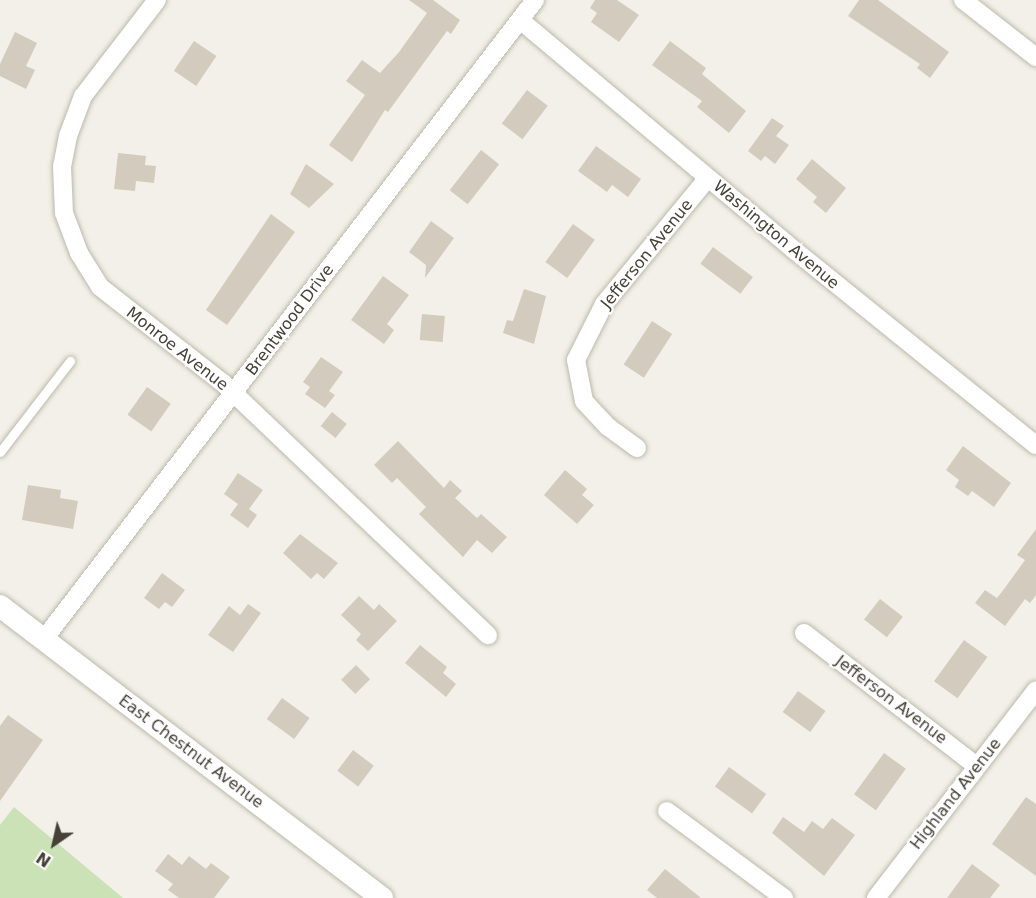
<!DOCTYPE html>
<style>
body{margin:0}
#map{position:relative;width:1036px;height:898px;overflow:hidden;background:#f2f0e8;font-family:"DejaVu Sans",sans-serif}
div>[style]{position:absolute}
.green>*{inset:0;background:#cae2b5}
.building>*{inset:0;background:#d3ccbe;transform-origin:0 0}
.roads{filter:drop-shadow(0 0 2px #bdb8ab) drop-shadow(0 0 2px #bdb8ab)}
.service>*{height:9px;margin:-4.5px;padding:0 4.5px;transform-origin:4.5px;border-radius:4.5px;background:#fff}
.minor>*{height:18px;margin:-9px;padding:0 9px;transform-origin:9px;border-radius:9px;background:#fff}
.tertiary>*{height:22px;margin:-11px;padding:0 11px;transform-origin:11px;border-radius:11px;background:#fff}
span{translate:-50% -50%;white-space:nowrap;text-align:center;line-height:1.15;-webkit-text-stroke:4.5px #fff;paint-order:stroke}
.street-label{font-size:16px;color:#454137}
.north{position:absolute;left:24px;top:814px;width:60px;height:60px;-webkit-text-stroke:4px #fff;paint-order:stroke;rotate:214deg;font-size:16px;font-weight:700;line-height:24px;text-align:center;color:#454137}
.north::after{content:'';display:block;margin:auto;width:21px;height:27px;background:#454137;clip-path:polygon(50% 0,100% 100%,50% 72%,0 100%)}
</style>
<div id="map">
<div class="green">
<div style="clip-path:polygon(14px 807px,123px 898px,0 898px,0 825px)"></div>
</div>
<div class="building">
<div style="clip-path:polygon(409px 0,433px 0,460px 20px,451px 34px,447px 31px,388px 112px,385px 110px,352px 162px,329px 145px,365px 95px,346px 81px,362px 60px,380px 73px,399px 52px,427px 13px)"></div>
<div style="clip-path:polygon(595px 0,617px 0,639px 15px,619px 42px,591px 22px,597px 13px,590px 8px)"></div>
<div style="clip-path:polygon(859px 0,878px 0,949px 52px,930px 78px,917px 68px,920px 64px,848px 16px)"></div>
<div style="clip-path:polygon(15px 32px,37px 43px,26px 66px,35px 70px,26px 89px,0 76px,0 64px)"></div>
<div style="left:194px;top:41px;width:27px;height:36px;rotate:34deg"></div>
<div style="clip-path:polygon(670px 41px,706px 68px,702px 74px,746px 111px,729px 133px,697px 107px,702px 101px,652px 65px)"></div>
<div style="left:527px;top:90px;width:26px;height:42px;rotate:37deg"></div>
<div style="clip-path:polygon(772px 118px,784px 126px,776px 136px,789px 145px,775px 164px,765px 156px,761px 161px,748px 151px)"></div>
<div style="clip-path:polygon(596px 146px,641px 179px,628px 197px,612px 185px,607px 192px,578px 171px)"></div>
<div style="left:481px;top:150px;width:23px;height:51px;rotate:38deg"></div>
<div style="clip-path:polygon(118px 153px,146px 156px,145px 165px,156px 166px,154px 183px,136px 181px,135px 191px,114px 189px)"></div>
<div style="clip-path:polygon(812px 159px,846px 188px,826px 213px,813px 202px,817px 197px,796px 179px)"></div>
<div style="clip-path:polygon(306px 164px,334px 184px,309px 208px,290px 194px)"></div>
<div style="clip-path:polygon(271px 214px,295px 232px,227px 325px,206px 310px)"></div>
<div style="clip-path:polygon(431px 221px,454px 238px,425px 278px,426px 265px,409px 252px)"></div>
<div style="left:573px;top:224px;width:27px;height:47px;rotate:36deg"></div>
<div style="left:713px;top:247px;width:50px;height:21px;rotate:37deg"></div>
<div style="clip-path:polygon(383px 276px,409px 295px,387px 324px,394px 330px,384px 344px,351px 320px)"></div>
<div style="clip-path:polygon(524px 289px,546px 296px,534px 344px,503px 333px,507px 320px,513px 321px)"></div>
<div style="left:422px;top:314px;width:23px;height:26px;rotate:5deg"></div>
<div style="left:652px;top:321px;width:24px;height:52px;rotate:33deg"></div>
<div style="clip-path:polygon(321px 357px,343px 372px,329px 391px,335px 395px,325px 408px,305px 394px,310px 387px,303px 382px)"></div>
<div style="left:147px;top:387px;width:29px;height:34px;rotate:35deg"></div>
<div style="left:332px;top:412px;width:19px;height:18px;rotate:39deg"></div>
<div style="clip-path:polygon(398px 441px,444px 488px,450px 480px,462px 491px,455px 498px,477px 518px,481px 514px,507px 537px,492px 553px,477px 540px,463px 557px,419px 514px,426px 507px,397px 478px,392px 483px,374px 465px)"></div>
<div style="clip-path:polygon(963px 446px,1011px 483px,994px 507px,972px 491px,968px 496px,955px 487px,959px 480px,946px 470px)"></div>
<div style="clip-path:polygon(565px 470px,587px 489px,582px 495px,594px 505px,577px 524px,544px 495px)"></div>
<div style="clip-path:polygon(238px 473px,263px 490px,249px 509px,257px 515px,248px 528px,230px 515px,238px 504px,224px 494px)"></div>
<div style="clip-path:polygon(28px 485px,61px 490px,60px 498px,78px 501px,73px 529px,22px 520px)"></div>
<div style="clip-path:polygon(1036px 529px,1036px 595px,1030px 603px,1025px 599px,1005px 626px,975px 603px,985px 590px,997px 598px,1004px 589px,1025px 560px,1017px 555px)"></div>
<div style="clip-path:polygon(300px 534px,338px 563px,324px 579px,317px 573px,311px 579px,283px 553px)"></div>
<div style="clip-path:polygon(162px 573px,185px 590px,172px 607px,165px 602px,159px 609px,144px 598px)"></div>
<div style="clip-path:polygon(359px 596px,374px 610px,379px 604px,397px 621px,368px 651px,356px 640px,361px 634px,341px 615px)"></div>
<div style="left:880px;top:599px;width:29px;height:26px;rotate:38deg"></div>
<div style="clip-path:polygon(248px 604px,261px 613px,233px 652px,208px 635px,229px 606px,240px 615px)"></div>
<div style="left:964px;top:640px;width:29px;height:51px;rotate:36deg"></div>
<div style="clip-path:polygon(420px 645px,447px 667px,443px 673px,456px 684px,446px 697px,405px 663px)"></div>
<div style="left:356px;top:665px;width:20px;height:21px;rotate:45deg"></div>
<div style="left:798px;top:691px;width:34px;height:26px;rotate:36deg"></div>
<div style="left:282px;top:698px;width:34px;height:26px;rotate:36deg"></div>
<div style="clip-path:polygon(8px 715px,43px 740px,0 801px,0 726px)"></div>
<div style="left:353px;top:750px;width:26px;height:26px;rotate:37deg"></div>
<div style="left:884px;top:753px;width:27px;height:51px;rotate:36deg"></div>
<div style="left:729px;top:767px;width:46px;height:24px;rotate:36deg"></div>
<div style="clip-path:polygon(1026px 797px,1036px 804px,1036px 876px,992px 844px)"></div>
<div style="clip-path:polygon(783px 817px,804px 832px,812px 821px,823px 829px,832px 818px,855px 835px,824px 876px,772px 833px)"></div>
<div style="clip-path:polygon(168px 854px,182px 865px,189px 856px,206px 869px,211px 863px,230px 877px,214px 898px,179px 898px,168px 890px,173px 884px,155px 871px)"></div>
<div style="clip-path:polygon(972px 864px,1000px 885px,990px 898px,947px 898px)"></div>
<div style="clip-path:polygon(665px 869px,701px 898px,657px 898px,647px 890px)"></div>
</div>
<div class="roads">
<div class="service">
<div style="left:0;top:452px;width:115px;rotate:-52.4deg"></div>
</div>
<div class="minor">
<div style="left:157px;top:0;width:121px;rotate:127.6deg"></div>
<div style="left:83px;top:96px;width:43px;rotate:110.6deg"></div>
<div style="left:68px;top:136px;width:31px;rotate:101deg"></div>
<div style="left:62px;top:166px;width:47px;rotate:87.6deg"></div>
<div style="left:64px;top:213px;width:43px;rotate:69.4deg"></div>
<div style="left:79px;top:253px;width:40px;rotate:58deg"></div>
<div style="left:100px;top:287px;width:156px;rotate:38deg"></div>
<div style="left:223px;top:383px;width:366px;rotate:43.6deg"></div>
<div style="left:963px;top:0;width:93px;rotate:38deg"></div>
<div style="left:520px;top:20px;width:358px;rotate:40deg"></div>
<div style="left:794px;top:250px;width:311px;rotate:38.9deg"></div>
<div style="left:637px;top:448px;width:36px;rotate:-144deg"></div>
<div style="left:608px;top:427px;width:35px;rotate:-133deg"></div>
<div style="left:584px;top:401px;width:42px;rotate:-101deg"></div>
<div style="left:576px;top:360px;width:63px;rotate:-63.4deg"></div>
<div style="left:604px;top:304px;width:163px;rotate:-50.5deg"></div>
<div style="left:804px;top:633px;width:218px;rotate:37.6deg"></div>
<div style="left:44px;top:639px;width:806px;rotate:-52.46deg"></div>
<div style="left:667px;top:811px;width:146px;rotate:36.6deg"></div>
<div style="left:876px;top:898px;width:262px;rotate:-52.4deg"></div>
</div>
<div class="tertiary">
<div style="left:0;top:606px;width:481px;rotate:37.4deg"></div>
</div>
</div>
<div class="street-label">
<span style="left:776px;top:235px;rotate:40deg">Washington Avenue</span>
<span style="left:647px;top:254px;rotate:-51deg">Jefferson Avenue</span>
<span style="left:290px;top:320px;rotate:-53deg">Brentwood Drive</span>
<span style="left:177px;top:349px;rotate:38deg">Monroe Avenue</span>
<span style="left:891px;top:700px;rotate:37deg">Jefferson Avenue</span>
<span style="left:191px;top:752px;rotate:37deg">East Chestnut Avenue</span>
<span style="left:956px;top:794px;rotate:-52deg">Highland Avenue</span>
</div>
<div class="north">N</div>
</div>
